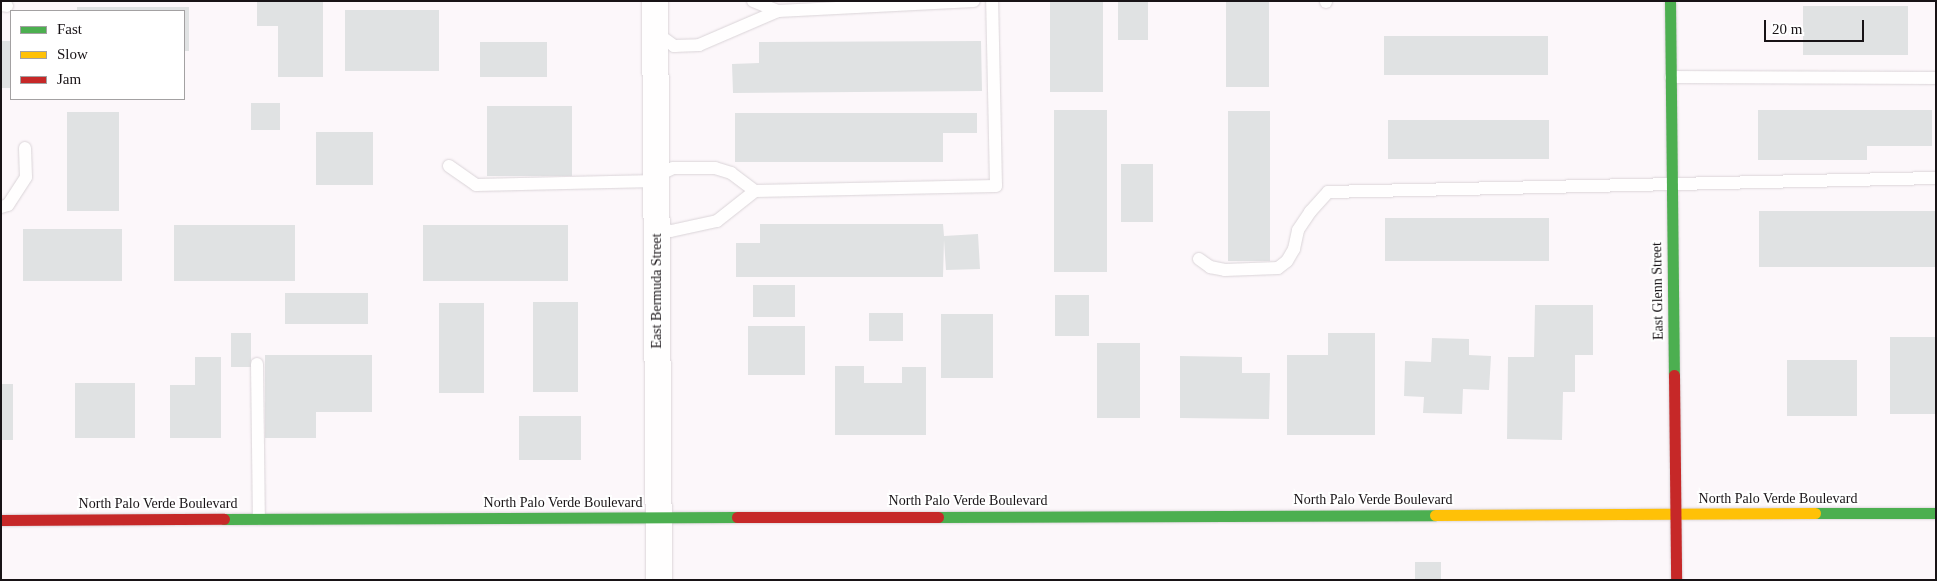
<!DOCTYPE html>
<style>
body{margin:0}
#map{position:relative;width:1937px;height:581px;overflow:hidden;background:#fcf7fa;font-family:Georgia,serif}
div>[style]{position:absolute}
.building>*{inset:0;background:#e0e2e3;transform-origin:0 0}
.roads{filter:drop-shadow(0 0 1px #dad4d8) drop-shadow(0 0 1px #dad4d8)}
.lane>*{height:12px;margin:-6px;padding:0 6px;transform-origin:6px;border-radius:6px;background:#fffefe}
.street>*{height:26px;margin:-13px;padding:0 13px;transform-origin:13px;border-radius:13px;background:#fffefe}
.fast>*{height:11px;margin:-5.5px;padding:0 5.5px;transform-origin:5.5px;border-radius:5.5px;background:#4caf50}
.slow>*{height:11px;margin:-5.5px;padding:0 5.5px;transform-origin:5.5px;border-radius:5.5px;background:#ffc107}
.jam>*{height:11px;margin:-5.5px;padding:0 5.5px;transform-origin:5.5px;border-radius:5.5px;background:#c62828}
span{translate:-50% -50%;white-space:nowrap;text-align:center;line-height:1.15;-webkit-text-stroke:4px #fff;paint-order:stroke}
.street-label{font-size:14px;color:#181316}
.frame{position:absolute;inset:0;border:2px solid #181316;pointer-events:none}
.legend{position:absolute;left:10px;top:10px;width:175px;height:90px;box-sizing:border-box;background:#fff;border:1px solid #a3a1a2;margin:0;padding:6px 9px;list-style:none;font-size:15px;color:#181316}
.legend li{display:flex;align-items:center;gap:10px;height:25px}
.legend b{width:25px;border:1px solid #a3a1a2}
.scale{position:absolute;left:1764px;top:20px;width:100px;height:22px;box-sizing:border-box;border:2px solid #181316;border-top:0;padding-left:6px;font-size:15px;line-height:18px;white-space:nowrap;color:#181316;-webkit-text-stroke:4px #fff;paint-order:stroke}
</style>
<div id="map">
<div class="building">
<div style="clip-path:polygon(257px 1px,323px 1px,323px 77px,278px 77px,278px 26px,257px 26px)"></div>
<div style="left:1050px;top:1px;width:53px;height:91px"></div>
<div style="left:1118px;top:1px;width:30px;height:39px"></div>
<div style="left:1226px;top:1px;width:43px;height:86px"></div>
<div style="left:1803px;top:6px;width:105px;height:49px"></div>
<div style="clip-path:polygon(77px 7px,189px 7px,189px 51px,184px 51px,184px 11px,77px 11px)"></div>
<div style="left:345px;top:10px;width:94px;height:61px"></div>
<div style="left:1384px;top:36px;width:164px;height:39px"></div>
<div style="left:1px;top:41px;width:10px;height:47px"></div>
<div style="clip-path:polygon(981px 41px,982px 91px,733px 93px,732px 64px,759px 63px,759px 42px)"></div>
<div style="left:480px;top:42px;width:67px;height:35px"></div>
<div style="left:251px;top:103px;width:29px;height:27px"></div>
<div style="left:487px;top:106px;width:85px;height:70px"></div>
<div style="left:1054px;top:110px;width:53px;height:162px"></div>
<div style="clip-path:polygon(1758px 110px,1932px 110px,1932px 146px,1867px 146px,1867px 160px,1758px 160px)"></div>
<div style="left:1228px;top:111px;width:42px;height:150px"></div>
<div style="left:67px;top:112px;width:52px;height:99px"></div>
<div style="clip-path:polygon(735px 113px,977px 113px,977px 133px,943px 133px,943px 162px,735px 162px)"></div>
<div style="left:1388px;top:120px;width:161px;height:39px"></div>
<div style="left:316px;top:132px;width:57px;height:53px"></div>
<div style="left:1121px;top:164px;width:32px;height:58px"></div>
<div style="left:1759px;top:211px;width:177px;height:56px"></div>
<div style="left:1385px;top:218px;width:164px;height:43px"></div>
<div style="clip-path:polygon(760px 224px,943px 224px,944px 236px,978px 234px,980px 269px,946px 270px,944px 240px,943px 277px,736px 277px,736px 243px,760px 243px)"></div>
<div style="left:174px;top:225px;width:121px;height:56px"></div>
<div style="left:423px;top:225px;width:145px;height:56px"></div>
<div style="left:23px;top:229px;width:99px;height:52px"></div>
<div style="left:795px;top:285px;width:32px;height:42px;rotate:90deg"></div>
<div style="left:368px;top:293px;width:31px;height:83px;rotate:90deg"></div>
<div style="left:1055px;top:295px;width:34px;height:41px"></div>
<div style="left:533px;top:302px;width:45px;height:90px"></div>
<div style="left:439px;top:303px;width:45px;height:90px"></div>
<div style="clip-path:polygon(1535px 305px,1593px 305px,1593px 355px,1575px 355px,1575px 392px,1563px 392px,1562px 440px,1507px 439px,1508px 357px,1534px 357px)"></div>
<div style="left:869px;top:313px;width:34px;height:28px"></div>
<div style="left:941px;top:314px;width:52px;height:64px"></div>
<div style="left:748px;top:326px;width:57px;height:49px"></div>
<div style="left:231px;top:333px;width:20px;height:34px"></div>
<div style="clip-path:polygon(1328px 333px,1375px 333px,1375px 435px,1287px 435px,1287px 355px,1328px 355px)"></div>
<div style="left:1890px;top:337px;width:46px;height:77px"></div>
<div style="clip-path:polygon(1432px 338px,1469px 339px,1469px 355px,1491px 356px,1489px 390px,1463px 389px,1462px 414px,1423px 413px,1424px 397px,1404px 396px,1405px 361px,1431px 362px)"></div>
<div style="left:1097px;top:343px;width:43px;height:75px"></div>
<div style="clip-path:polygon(265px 355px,372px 355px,372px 412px,316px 412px,316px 438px,265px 438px)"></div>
<div style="clip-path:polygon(1180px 356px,1242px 357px,1242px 373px,1270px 373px,1269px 419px,1180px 418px)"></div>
<div style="clip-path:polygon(195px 357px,221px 357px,221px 438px,170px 438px,170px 385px,195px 385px)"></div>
<div style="left:1787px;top:360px;width:70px;height:56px"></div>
<div style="clip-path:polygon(835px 366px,864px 366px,864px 383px,902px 383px,902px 367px,926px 367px,926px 435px,835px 435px)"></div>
<div style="left:75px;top:383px;width:60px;height:55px"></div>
<div style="left:1px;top:384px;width:12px;height:56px"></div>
<div style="left:519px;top:416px;width:62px;height:44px"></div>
<div style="left:1415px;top:562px;width:26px;height:18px"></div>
</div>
<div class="roads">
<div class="lane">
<div style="left:753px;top:1px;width:27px;rotate:22deg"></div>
<div style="left:778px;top:11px;width:196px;rotate:-2.9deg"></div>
<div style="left:1326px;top:1px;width:1px;rotate:90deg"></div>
<div style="left:1px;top:5px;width:6px;rotate:9deg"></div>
<div style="left:655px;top:32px;width:24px;rotate:36deg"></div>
<div style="left:674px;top:46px;width:25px;rotate:-2deg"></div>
<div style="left:699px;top:45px;width:86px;rotate:-23.3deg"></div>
<div style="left:1671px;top:77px;width:265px;rotate:0.2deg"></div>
<div style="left:449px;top:166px;width:33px;rotate:35deg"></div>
<div style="left:476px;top:185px;width:180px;rotate:-1.3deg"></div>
<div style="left:656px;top:176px;width:19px;rotate:-25deg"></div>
<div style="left:673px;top:168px;width:42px"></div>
<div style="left:715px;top:168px;width:17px;rotate:17deg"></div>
<div style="left:731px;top:173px;width:30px;rotate:37deg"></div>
<div style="left:1px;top:207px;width:7px;rotate:-16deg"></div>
<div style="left:8px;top:205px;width:33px;rotate:-57deg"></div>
<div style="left:26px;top:177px;width:29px;rotate:-92deg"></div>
<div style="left:656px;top:228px;width:15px;rotate:11deg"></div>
<div style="left:671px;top:231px;width:47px;rotate:-12.3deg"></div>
<div style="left:717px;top:221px;width:48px;rotate:-38.3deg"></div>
<div style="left:755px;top:191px;width:241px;rotate:-1.2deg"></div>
<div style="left:996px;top:186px;width:185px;rotate:-91.2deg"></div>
<div style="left:1199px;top:259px;width:14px;rotate:36deg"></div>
<div style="left:1210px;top:267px;width:15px;rotate:11deg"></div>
<div style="left:1225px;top:270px;width:53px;rotate:-2.2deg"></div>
<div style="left:1278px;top:268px;width:11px;rotate:-38deg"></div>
<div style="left:1287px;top:261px;width:14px;rotate:-60deg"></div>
<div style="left:1294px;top:249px;width:19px;rotate:-78deg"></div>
<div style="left:1298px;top:230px;width:22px;rotate:-56deg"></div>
<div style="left:1310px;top:212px;width:27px;rotate:-48deg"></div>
<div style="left:1328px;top:192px;width:608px;rotate:-1.32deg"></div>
<div style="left:257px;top:364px;width:155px;rotate:89.3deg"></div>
</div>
<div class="street">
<div style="left:655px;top:1px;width:579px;rotate:89.6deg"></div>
</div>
<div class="fast">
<div style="left:1670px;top:1px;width:374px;rotate:89.4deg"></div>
<div style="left:1815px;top:513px;width:121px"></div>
<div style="left:938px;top:517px;width:497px;rotate:-0.2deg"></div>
<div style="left:224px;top:519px;width:513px;rotate:-0.22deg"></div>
</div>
<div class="slow">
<div style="left:1435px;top:515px;width:380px;rotate:-0.3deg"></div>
</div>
<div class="jam">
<div style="left:1674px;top:375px;width:205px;rotate:89.4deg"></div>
<div style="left:737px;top:517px;width:201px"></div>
<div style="left:1px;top:520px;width:223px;rotate:-0.3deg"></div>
</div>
</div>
<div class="street-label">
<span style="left:657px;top:291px;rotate:-90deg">East Bermuda Street</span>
<span style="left:1658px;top:291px;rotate:-91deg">East Glenn Street</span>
<span style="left:1778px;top:499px">North Palo Verde Boulevard</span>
<span style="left:1373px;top:500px">North Palo Verde Boulevard</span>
<span style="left:968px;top:501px">North Palo Verde Boulevard</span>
<span style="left:563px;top:503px">North Palo Verde Boulevard</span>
<span style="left:158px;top:504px">North Palo Verde Boulevard</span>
</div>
<div class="frame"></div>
<ul class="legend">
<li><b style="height:6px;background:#4caf50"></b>Fast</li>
<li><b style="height:6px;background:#ffc107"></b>Slow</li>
<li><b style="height:6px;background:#c62828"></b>Jam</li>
</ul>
<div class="scale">20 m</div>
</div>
